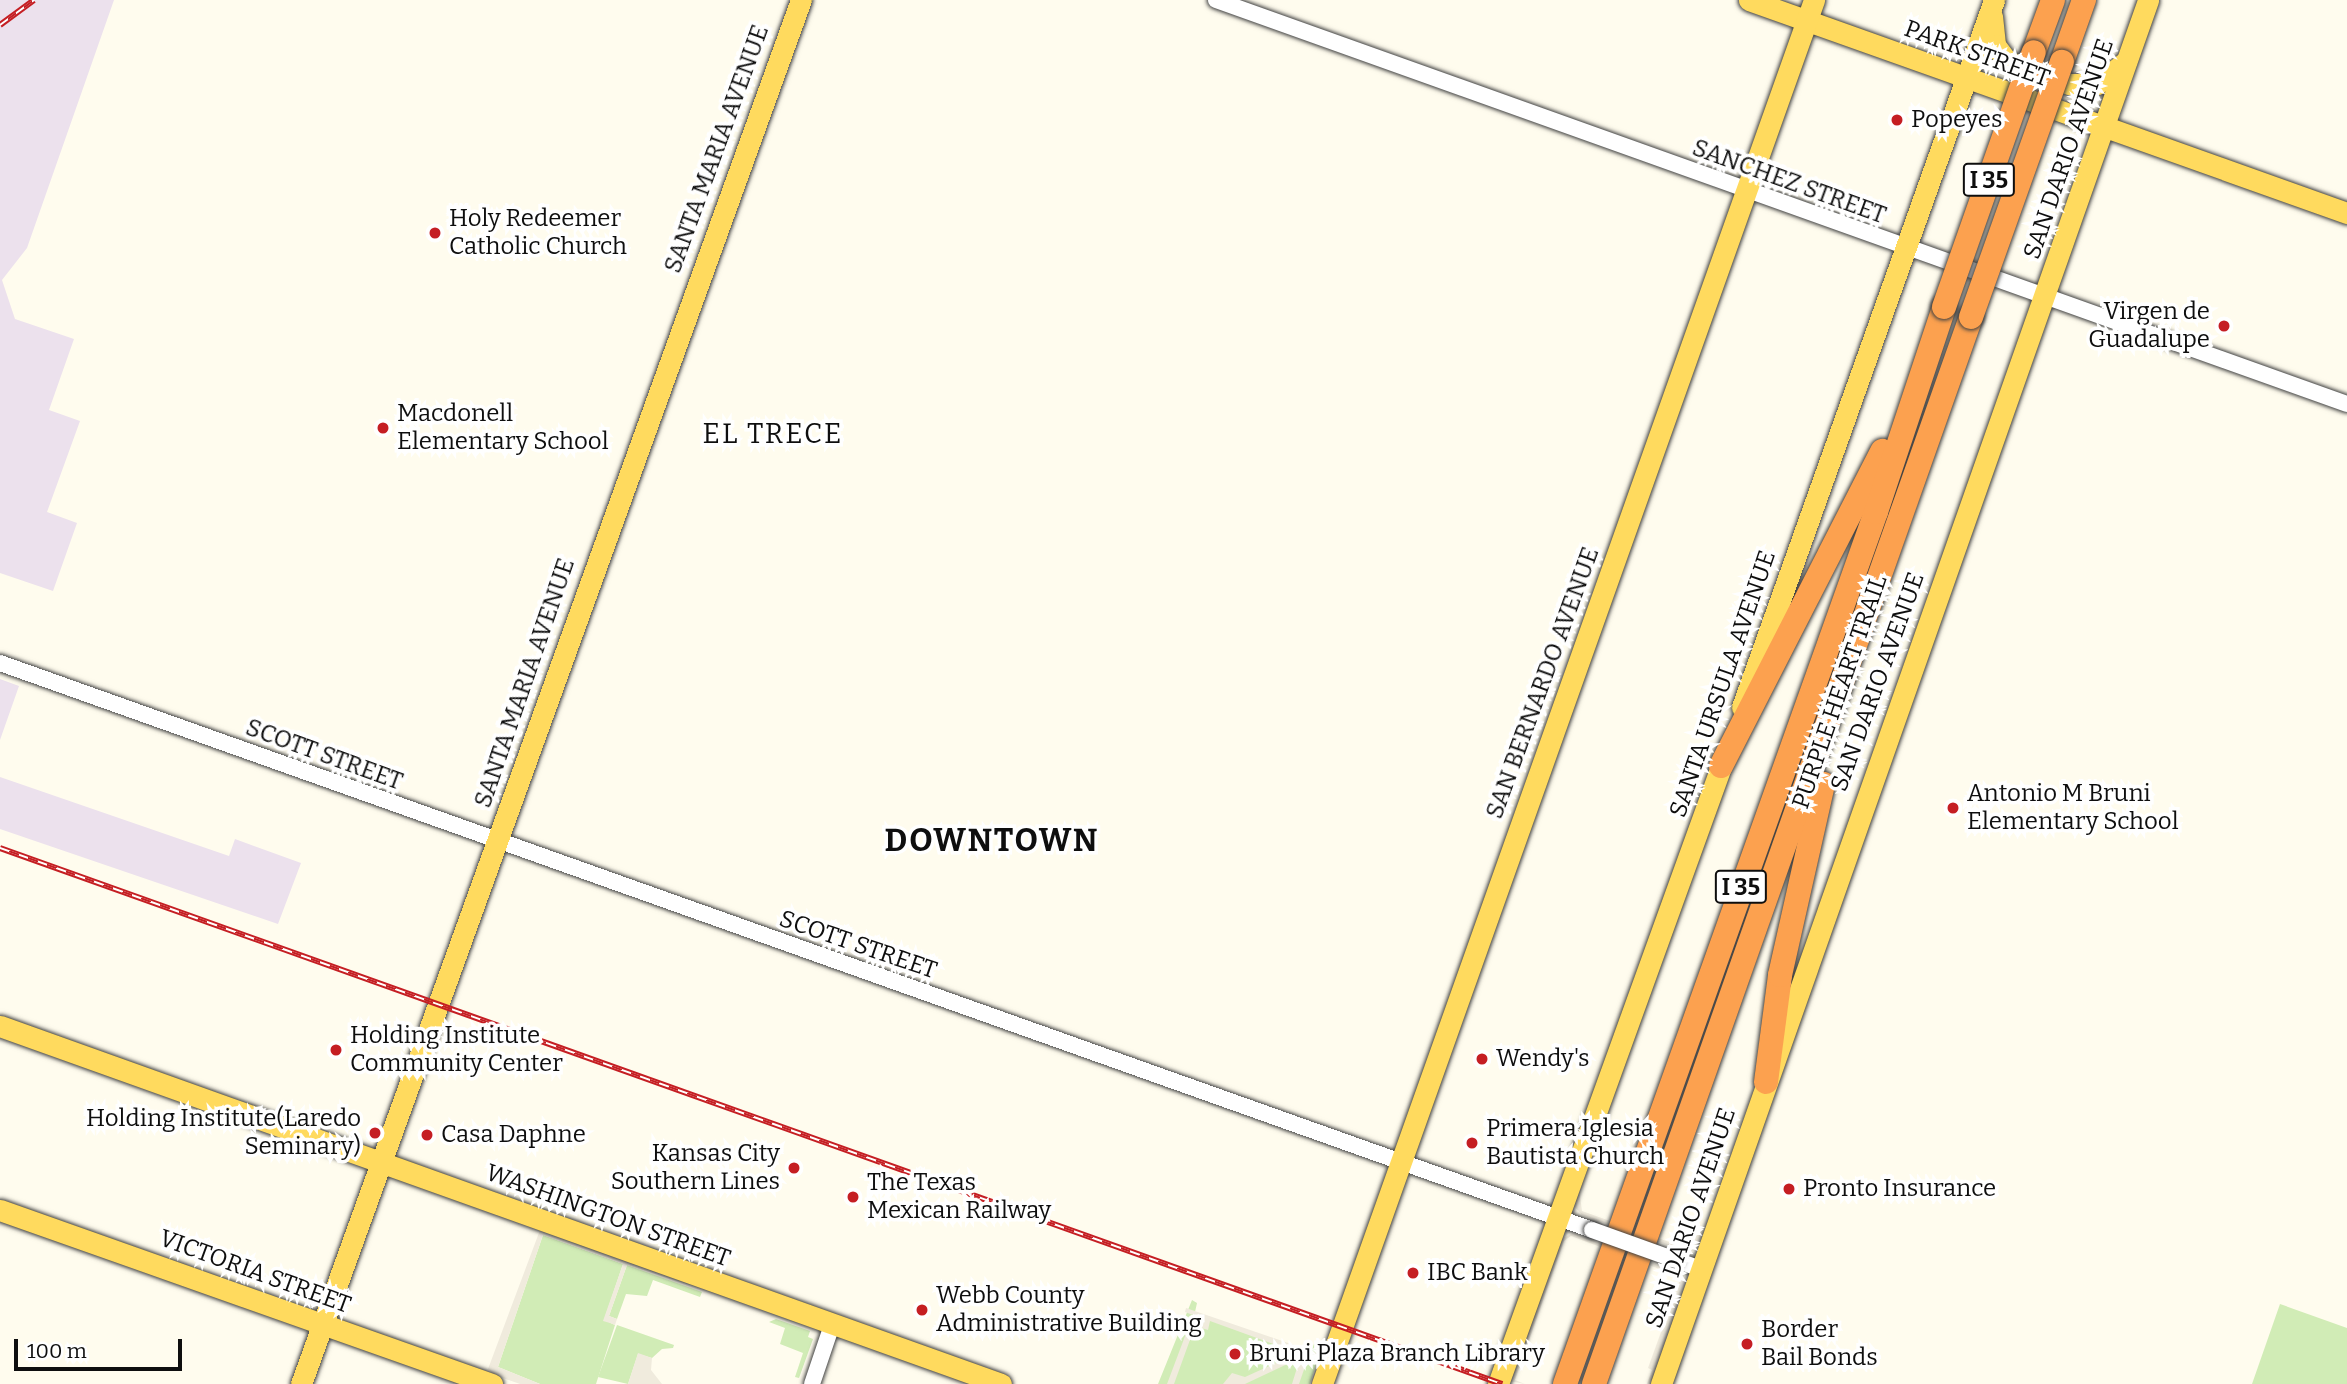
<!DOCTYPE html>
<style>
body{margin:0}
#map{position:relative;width:2347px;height:1384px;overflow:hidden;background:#fffcee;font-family:Bitter,serif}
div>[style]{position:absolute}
.industrial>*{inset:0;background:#ece1ed}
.green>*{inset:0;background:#d1ecb6}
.plaza>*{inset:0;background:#f0ebdd}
.roads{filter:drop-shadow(0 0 2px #414141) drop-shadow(0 0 2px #414141)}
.minor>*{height:16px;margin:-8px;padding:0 8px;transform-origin:8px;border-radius:8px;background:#fff}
.major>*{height:21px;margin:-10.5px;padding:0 10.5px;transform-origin:10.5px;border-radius:10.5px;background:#ffda5e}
.highway>*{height:24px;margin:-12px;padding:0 12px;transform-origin:12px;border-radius:12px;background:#fca14f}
.rail>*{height:6px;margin-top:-3px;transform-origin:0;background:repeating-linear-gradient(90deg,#fff 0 10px,#c51e23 0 20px);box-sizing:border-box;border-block:2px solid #c51e23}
.bridges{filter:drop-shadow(0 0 2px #414141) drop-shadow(0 0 2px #414141)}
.minor-bridge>*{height:16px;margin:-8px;padding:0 8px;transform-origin:8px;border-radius:8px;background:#fff}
.highway-bridge>*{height:24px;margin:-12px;padding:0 12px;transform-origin:12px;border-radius:12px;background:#fca14f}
.dots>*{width:19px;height:19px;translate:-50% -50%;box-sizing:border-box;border:4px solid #fff;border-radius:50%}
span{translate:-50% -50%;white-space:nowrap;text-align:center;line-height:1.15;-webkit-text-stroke:7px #fff;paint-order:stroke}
.shield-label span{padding:2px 5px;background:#fff;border:2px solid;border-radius:5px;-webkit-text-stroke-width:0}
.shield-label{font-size:23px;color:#0e0e0e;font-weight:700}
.street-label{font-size:24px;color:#0e0e0e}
.poi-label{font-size:24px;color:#0e0e0e}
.left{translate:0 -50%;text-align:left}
.right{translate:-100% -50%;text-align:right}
.quarter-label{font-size:28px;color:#0e0e0e;letter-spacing:2px}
.district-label{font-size:32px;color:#0e0e0e;font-weight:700;letter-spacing:2px}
.scale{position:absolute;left:14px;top:1339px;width:168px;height:32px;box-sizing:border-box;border:4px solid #0e0e0e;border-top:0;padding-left:9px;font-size:21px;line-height:24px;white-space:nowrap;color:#0e0e0e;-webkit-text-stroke:5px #fff;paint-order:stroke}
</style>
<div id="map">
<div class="industrial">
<div style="clip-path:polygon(0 0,114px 0,27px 248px,2px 280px,15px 319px,74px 339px,49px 410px,80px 421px,47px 512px,77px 523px,53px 591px,0 573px)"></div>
<div style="clip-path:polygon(0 679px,19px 686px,0 740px)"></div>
<div style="clip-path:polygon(0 777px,229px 856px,235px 839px,301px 863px,278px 924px,0 829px)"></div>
</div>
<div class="green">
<div style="clip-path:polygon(543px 1235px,623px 1264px,604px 1320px,615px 1325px,596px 1384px,540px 1384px,498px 1367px)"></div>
<div style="clip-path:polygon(627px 1265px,702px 1292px,700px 1297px,653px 1280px,647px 1296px,626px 1294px,617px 1319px,609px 1316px)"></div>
<div style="clip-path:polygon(1192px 1300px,1197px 1303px,1195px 1312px,1310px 1353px,1314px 1344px,1322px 1346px,1310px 1384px,1158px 1384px)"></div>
<div style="clip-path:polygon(2280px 1304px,2347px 1328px,2347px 1384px,2252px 1384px)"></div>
<div style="clip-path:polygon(776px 1319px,810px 1331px,808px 1337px,813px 1339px,799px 1378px,795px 1377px,803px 1353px,780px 1344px,785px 1328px,769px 1322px)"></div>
<div style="clip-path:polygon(617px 1325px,674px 1345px,673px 1348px,662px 1349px,652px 1358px,638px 1354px,628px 1384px,598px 1377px)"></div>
</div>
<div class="plaza">
<div style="clip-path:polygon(1579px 1188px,1582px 1211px,1689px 1249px,1695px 1244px,1691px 1242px,1696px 1229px,1704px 1232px,1697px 1250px,1687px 1252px,1582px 1215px,1574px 1206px)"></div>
<div style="clip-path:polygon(540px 1230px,703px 1289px,627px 1265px,609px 1316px,617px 1319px,615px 1325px,610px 1323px,603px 1321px,623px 1264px,543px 1235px,498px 1367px,540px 1384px,520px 1384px,494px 1375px,488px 1369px)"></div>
<div style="clip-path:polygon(1573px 1233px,1684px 1275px,1686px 1282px,1652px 1384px,1647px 1384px,1652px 1370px,1648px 1368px,1681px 1277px,1571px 1236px,1564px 1241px,1515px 1380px,1525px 1384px,1509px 1381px,1561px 1239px)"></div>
<div style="clip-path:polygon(1186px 1308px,1320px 1354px,1319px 1359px,1308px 1358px,1299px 1384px,1292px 1384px,1300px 1358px,1245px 1384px,1223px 1384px,1232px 1373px,1245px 1377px,1298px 1353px,1210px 1321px,1208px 1330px,1195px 1326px,1174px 1384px,1167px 1384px,1193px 1315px,1185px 1312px)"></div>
<div style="clip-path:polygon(638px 1353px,652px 1358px,651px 1370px,662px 1384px,628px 1384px)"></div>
</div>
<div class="roads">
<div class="minor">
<div style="left:1216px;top:0;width:1201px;rotate:19.66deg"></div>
<div style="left:0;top:663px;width:1690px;rotate:19.6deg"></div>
<div style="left:1676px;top:1260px;width:27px;rotate:20deg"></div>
<div style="left:812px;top:1384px;width:62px;rotate:-71.3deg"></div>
</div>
<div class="major">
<div style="left:1749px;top:0;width:635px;rotate:19.61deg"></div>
<div style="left:1992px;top:16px;width:29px;rotate:84deg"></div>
<div style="left:1995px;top:45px;width:20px;rotate:53deg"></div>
<div style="left:2007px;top:61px;width:66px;rotate:20.4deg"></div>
<div style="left:2069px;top:84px;width:28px"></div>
<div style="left:2097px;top:84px;width:37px;rotate:-38deg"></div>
<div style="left:1742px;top:707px;width:751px;rotate:-70.38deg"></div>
<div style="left:0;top:1026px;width:1063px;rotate:19.68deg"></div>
<div style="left:0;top:1210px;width:522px;rotate:19.48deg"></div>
<div style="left:301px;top:1384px;width:1472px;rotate:-70.14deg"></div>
<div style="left:1322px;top:1384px;width:1469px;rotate:-70.43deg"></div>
<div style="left:1498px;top:1384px;width:674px;rotate:-70.14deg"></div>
<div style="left:1661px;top:1384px;width:1467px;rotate:-70.61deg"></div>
</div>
<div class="highway">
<div style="left:2034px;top:52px;width:55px;rotate:-69.9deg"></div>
<div style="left:2062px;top:62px;width:66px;rotate:-70.5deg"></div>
<div style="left:1721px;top:766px;width:354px;rotate:-62.9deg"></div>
<div style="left:1766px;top:1082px;width:108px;rotate:-82.5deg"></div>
<div style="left:1780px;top:975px;width:196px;rotate:-77.3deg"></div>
<div style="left:1565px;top:1384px;width:926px;rotate:-70.37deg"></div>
<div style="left:1876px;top:512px;width:216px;rotate:-71.6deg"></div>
<div style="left:1594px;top:1384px;width:1132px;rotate:-70.54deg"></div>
</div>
</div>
<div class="rail">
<div style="left:0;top:25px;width:42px;rotate:-36.3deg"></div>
<div style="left:0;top:848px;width:1595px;rotate:19.64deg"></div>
</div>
<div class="bridges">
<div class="minor-bridge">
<div style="left:1592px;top:1230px;width:89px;rotate:19.7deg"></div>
</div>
<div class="highway-bridge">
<div style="left:1944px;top:307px;width:270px;rotate:-70.6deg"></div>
<div style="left:1971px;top:317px;width:271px;rotate:-70.4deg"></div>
</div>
</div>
<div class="dots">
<div style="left:1897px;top:120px;background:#c51e23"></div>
<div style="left:435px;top:233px;background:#c51e23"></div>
<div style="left:2224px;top:326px;background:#c51e23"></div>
<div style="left:383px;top:428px;background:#c51e23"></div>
<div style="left:1953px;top:808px;background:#c51e23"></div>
<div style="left:336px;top:1050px;background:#c51e23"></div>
<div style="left:1482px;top:1059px;background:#c51e23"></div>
<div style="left:375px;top:1133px;background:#c51e23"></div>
<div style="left:427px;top:1135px;background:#c51e23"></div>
<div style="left:1472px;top:1143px;background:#c51e23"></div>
<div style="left:794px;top:1168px;background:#c51e23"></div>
<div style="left:1789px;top:1189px;background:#c51e23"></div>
<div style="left:853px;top:1197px;background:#c51e23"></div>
<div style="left:1413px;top:1273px;background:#c51e23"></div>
<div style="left:922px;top:1310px;background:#c51e23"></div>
<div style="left:1747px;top:1344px;background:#c51e23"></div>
<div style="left:1235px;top:1354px;background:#c51e23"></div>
</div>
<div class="shield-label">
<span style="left:1989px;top:180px">I 35</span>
<span style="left:1741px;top:887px">I 35</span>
</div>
<div class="street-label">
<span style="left:1977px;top:54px;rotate:20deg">PARK STREET</span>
<span style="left:717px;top:149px;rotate:-70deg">SANTA MARIA AVENUE</span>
<span style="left:2069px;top:149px;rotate:-71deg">SAN DARIO AVENUE</span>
<span style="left:1789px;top:182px;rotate:20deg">SANCHEZ STREET</span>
<span style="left:1878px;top:682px;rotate:-70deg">SAN DARIO AVENUE</span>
<span style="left:525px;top:683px;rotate:-71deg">SANTA MARIA AVENUE</span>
<span style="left:1543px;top:683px;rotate:-70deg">SAN BERNARDO AVENUE</span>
<span style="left:1723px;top:684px;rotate:-71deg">SANTA URSULA AVENUE</span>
<span style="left:1840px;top:692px;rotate:-71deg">PURPLE HEART TRAIL</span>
<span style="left:324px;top:755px;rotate:20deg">SCOTT STREET</span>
<span style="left:858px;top:945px;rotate:19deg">SCOTT STREET</span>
<span style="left:608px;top:1216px;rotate:20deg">WASHINGTON STREET</span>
<span style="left:1691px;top:1218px;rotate:-71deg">SAN DARIO AVENUE</span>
<span style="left:255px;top:1272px;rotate:20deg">VICTORIA STREET</span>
</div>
<div class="poi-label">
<span class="left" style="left:1911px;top:120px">Popeyes</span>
<span class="left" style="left:449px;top:233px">Holy Redeemer<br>Catholic Church</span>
<span class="right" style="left:2210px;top:326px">Virgen de<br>Guadalupe</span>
<span class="left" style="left:397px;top:428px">Macdonell<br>Elementary School</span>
<span class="left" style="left:1967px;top:808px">Antonio M Bruni<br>Elementary School</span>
<span class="left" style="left:350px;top:1050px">Holding Institute<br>Community Center</span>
<span class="left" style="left:1496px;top:1059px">Wendy's</span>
<span class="right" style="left:361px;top:1133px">Holding Institute(Laredo<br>Seminary)</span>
<span class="left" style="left:1486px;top:1143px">Primera Iglesia<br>Bautista Church</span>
<span class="left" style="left:441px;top:1135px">Casa Daphne</span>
<span class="right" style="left:780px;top:1168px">Kansas City<br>Southern Lines</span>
<span class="left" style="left:867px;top:1197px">The Texas<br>Mexican Railway</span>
<span class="left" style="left:1803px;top:1189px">Pronto Insurance</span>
<span class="left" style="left:1427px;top:1273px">IBC Bank</span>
<span class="left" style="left:936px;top:1310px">Webb County<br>Administrative Building</span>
<span class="left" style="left:1761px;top:1344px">Border<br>Bail Bonds</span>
<span class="left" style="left:1249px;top:1354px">Bruni Plaza Branch Library</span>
</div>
<div class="quarter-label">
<span style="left:773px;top:434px">EL TRECE</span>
</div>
<div class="district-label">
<span style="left:992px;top:840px">DOWNTOWN</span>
</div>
<div class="scale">100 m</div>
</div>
